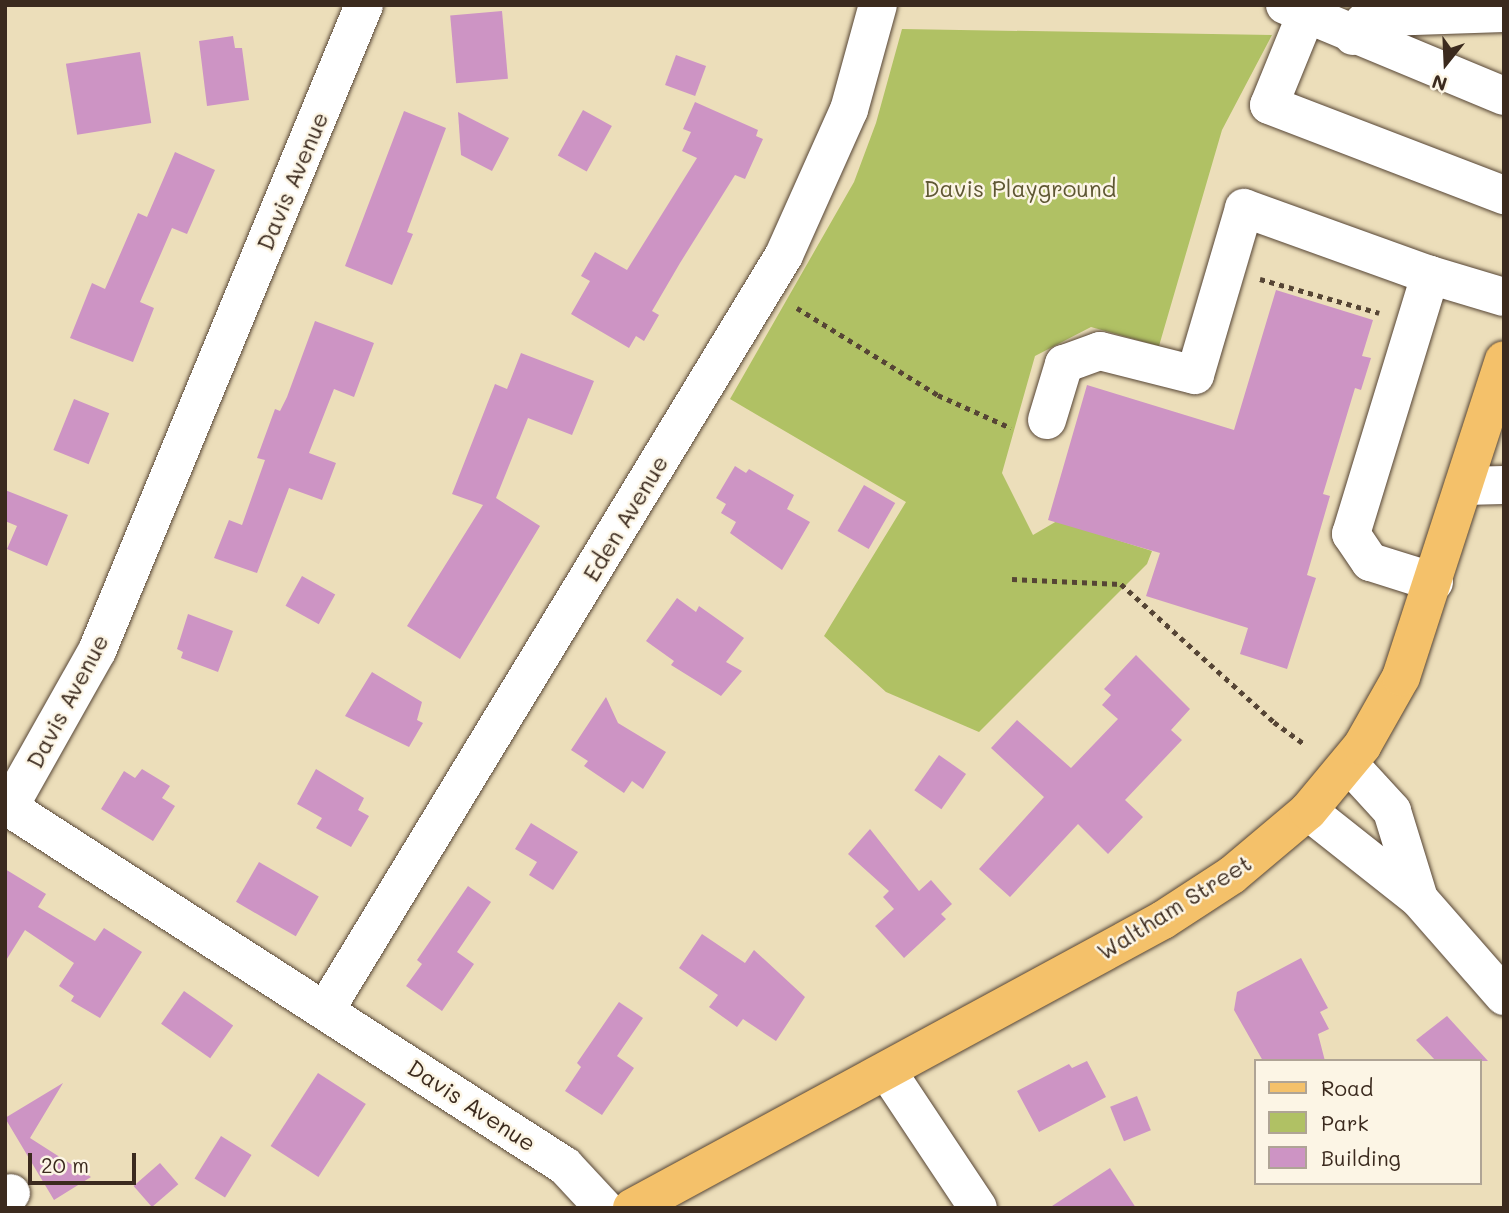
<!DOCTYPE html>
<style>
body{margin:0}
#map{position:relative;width:1509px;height:1213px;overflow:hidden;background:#ecdeba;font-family:Mali,sans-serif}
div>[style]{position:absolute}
.green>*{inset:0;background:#b0c164}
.building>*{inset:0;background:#cd94c4;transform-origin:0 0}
.path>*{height:4.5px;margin-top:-2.25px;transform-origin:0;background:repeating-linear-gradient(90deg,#564535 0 5px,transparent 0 10px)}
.roads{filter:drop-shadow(0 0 2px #564535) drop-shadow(0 0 2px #564535)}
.minor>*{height:38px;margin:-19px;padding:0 19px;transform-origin:19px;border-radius:19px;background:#fff}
.major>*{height:38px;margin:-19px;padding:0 19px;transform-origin:19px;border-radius:19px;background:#f4c16a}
span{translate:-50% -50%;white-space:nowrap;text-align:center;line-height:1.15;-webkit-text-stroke:5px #fcf5e5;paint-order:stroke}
.street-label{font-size:23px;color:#3b2a1e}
.park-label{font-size:23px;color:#5e5733}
.frame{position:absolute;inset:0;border:7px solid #3b2a1e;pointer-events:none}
.legend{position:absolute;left:1254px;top:1059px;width:228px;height:126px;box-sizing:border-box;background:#fcf5e5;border:2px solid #afa495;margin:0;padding:9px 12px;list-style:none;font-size:21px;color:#3b2a1e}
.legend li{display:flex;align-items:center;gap:14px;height:35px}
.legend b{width:35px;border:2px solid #afa495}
.north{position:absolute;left:1411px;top:28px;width:70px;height:70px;-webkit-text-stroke:5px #fcf5e5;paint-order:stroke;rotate:198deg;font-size:19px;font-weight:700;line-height:28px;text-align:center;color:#3b2a1e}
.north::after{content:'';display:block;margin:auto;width:24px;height:32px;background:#3b2a1e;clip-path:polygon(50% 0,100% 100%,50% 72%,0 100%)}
.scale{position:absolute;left:28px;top:1153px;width:108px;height:32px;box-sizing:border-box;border:4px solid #3b2a1e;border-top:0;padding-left:9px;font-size:21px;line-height:24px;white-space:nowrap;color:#3b2a1e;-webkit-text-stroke:5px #fcf5e5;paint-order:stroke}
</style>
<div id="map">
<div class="green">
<div style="clip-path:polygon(902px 29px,1272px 35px,1222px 130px,1159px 346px,1091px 327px,1035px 356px,1002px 473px,1033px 535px,1057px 521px,1152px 551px,1147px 564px,979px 732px,886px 692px,824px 636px,906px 502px,730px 399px,854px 182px,876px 123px)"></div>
</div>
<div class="building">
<div style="left:502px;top:11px;width:68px;height:52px;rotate:85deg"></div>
<div style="clip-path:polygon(233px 36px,235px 48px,242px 48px,249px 100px,207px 106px,199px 41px)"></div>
<div style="left:140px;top:52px;width:72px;height:75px;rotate:81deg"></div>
<div style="left:676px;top:55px;width:32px;height:32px;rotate:20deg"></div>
<div style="clip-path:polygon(695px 102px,758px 130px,756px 136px,763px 139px,745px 179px,735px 175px,680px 263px,652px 311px,659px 315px,644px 341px,636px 336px,629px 348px,571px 314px,590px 281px,581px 276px,595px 252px,627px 270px,697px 158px,682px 151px,691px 132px,683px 129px)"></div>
<div style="left:583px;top:110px;width:33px;height:52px;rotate:29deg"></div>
<div style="clip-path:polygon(404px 111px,446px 128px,407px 232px,413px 234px,392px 285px,345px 266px)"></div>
<div style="clip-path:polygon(458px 112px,509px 138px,492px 171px,461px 155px)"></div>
<div style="clip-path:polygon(175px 152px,215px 170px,187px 234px,172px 228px,140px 302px,154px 308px,133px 362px,70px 338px,92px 283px,105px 289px,138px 213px,147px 217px)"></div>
<div style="clip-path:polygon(1276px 290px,1373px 320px,1362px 356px,1371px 358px,1361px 390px,1355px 388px,1323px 494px,1330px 496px,1307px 575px,1316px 578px,1287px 669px,1240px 654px,1248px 628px,1146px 596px,1160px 553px,1048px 520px,1087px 385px,1234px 430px)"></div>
<div style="clip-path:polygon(315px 321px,374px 343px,354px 397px,334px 389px,309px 453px,336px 463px,322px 500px,289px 488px,257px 573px,214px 558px,229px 520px,242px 525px,265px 460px,257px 458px,275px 409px,280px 411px,287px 397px)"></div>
<div style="clip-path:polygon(521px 353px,594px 381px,572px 435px,528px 418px,496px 498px,540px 526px,460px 659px,407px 626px,483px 505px,452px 494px,495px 384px,507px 389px)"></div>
<div style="left:74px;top:399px;width:38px;height:55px;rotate:22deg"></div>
<div style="clip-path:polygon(735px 466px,746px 473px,749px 469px,794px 495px,787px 509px,810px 522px,782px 570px,730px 533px,736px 522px,721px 513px,726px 504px,716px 498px)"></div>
<div style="left:864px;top:485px;width:36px;height:53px;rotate:30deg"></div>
<div style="clip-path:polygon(5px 490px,68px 515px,47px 566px,7px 549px,17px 526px,5px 521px)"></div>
<div style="left:302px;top:576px;width:38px;height:34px;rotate:29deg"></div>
<div style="clip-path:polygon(677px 598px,696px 612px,699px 606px,744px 638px,726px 662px,742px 671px,721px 696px,671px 665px,674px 661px,646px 641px)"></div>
<div style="clip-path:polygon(188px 614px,233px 631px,218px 672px,181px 658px,183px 652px,177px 649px)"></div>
<div style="clip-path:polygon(1136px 655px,1190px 709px,1171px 730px,1182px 740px,1125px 800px,1143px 817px,1108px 854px,1078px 824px,1010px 897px,979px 869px,1044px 797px,991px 748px,1017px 720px,1071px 768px,1118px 719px,1102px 705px,1111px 695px,1104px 689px)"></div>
<div style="clip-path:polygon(372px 672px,422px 702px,417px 720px,423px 723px,409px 747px,345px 716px)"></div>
<div style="clip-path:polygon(606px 697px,618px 723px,666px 752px,643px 789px,632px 781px,624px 793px,584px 766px,588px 761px,571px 750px)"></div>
<div style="left:939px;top:755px;width:33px;height:43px;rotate:35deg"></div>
<div style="clip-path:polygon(142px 769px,170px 786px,162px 798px,175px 806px,153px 841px,101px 809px,124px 771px,135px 778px)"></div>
<div style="clip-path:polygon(316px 769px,364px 798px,358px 810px,369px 816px,351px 847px,316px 828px,322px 818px,297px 804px)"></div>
<div style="clip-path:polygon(531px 823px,578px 852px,553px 890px,529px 875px,537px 862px,515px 849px)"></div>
<div style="clip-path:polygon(870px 829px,919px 891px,931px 880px,952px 904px,941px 914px,946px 919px,904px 958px,875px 926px,894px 909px,883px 897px,889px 891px,848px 854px)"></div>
<div style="left:259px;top:862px;width:69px;height:46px;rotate:30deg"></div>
<div style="clip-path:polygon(5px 869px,46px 894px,38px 907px,95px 941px,104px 928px,142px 952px,100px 1018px,71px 1001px,74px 996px,59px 986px,74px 963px,25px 930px,5px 962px)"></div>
<div style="clip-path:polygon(468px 886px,491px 902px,457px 952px,474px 964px,442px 1011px,406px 986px,422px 964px,417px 960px)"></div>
<div style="clip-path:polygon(702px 934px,745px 963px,754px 950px,805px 997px,776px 1041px,743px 1019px,737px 1027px,709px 1007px,718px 995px,679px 968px)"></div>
<div style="clip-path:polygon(1301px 958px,1328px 1008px,1320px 1012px,1329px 1029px,1318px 1034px,1325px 1061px,1263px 1061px,1234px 1010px,1237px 992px)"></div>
<div style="left:184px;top:991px;width:60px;height:40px;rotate:35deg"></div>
<div style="clip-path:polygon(619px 1002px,643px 1018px,617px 1056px,634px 1068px,602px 1115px,565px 1091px,581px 1067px,577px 1063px)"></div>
<div style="clip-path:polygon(1447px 1016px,1488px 1061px,1436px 1061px,1416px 1040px)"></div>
<div style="clip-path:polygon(1087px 1061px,1106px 1097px,1039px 1132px,1017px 1091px,1069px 1064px,1072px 1068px)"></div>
<div style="left:318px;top:1073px;width:57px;height:87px;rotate:33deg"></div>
<div style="clip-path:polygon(63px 1083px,30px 1138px,91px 1177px,54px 1200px,5px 1118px)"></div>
<div style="left:1137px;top:1096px;width:37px;height:29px;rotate:68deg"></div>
<div style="left:221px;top:1136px;width:36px;height:50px;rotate:32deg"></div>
<div style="left:160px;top:1163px;width:28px;height:35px;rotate:49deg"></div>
<div style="clip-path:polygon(1110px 1168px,1136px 1208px,1049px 1208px)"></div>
</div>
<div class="path">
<div style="left:1260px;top:279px;width:124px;rotate:15.9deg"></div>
<div style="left:797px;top:308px;width:166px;rotate:31.7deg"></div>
<div style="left:938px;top:395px;width:80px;rotate:24.3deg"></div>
<div style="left:1012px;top:579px;width:109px;rotate:2.6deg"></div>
<div style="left:1121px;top:584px;width:206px;rotate:42deg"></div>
<div style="left:1274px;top:722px;width:36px;rotate:36deg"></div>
</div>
<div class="roads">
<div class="minor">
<div style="left:1285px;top:5px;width:237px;rotate:22.6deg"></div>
<div style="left:1305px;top:17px;width:95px;rotate:112.2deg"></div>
<div style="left:1269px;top:105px;width:252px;rotate:21deg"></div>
<div style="left:1353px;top:36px;width:18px;rotate:-52deg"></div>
<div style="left:1364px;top:22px;width:21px;rotate:-14deg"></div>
<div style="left:1384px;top:17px;width:120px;rotate:-1.9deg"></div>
<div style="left:1047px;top:420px;width:59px;rotate:-73.1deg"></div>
<div style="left:1064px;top:364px;width:38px;rotate:-20deg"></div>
<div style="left:1100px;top:351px;width:98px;rotate:14.2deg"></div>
<div style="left:1195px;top:375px;width:174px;rotate:-73.6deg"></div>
<div style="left:1244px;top:208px;width:198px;rotate:19.8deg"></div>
<div style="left:1464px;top:486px;width:40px;rotate:-1.4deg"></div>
<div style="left:1434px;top:582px;width:67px;rotate:-162.6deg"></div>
<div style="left:1370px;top:562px;width:34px;rotate:-124deg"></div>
<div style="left:1351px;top:534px;width:271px;rotate:-73deg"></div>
<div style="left:1430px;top:275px;width:77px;rotate:16.6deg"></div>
<div style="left:1349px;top:764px;width:64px;rotate:47.5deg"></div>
<div style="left:1392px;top:811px;width:92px;rotate:72.9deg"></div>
<div style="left:5px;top:805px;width:666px;rotate:32.81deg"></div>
<div style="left:565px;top:1166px;width:57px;rotate:47.1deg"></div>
<div style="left:9px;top:807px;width:179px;rotate:-60.6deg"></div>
<div style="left:97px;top:651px;width:699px;rotate:-67.54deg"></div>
<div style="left:1308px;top:811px;width:142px;rotate:38.4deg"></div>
<div style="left:1419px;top:899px;width:129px;rotate:48.8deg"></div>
<div style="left:326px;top:1009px;width:882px;rotate:-58.72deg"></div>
<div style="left:784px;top:255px;width:159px;rotate:-65.9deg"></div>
<div style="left:849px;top:110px;width:109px;rotate:-74.6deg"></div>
<div style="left:887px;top:1071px;width:164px;rotate:56.4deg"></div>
<div style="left:5px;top:1200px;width:9px;rotate:-49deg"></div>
</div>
<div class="major">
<div style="left:632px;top:1208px;width:604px;rotate:-28.47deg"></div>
<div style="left:1163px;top:920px;width:82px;rotate:-33.1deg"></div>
<div style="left:1232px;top:875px;width:99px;rotate:-40.1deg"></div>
<div style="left:1308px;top:811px;width:85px;rotate:-50.3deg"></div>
<div style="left:1362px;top:746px;width:79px;rotate:-60.5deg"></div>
<div style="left:1401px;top:677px;width:333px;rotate:-72deg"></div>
</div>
</div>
<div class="street-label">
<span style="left:292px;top:181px;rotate:-67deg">Davis Avenue</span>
<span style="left:625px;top:518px;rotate:-59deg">Eden Avenue</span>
<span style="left:67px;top:701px;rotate:-62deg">Davis Avenue</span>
<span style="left:1174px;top:907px;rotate:-32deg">Waltham Street</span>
<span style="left:472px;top:1105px;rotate:33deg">Davis Avenue</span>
</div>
<div class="park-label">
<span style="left:1020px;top:188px">Davis Playground</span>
</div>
<div class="frame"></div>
<ul class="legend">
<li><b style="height:9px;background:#f4c16a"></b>Road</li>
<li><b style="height:19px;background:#b0c164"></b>Park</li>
<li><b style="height:19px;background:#cd94c4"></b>Building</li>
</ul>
<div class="north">N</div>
<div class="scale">20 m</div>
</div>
